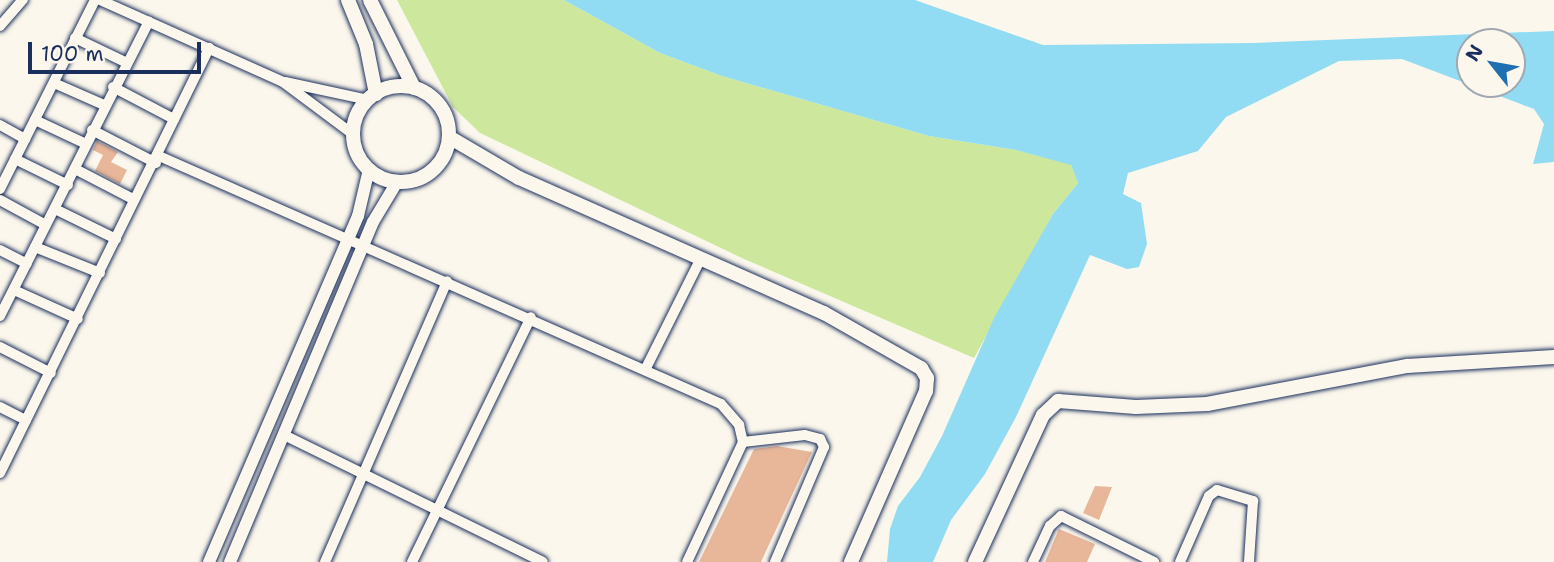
<!DOCTYPE html>
<style>
body{margin:0}
#map{position:relative;width:1554px;height:562px;overflow:hidden;background:#fbf7ec;font-family:"Shantell Sans",sans-serif}
div>[style]{position:absolute}
.green>*{inset:0;background:#cde79d}
.water>*{inset:0;background:#91dcf2}
.building>*{inset:0;background:#e8b799}
.roads{filter:drop-shadow(0 0 2px #1b2f5e) drop-shadow(0 0 2px #1b2f5e)}
.minor>*{height:10px;margin:-5px;padding:0 5px;transform-origin:5px;border-radius:5px;background:#fbf7ec}
.tertiary>*{height:12px;margin:-6px;padding:0 6px;transform-origin:6px;border-radius:6px;background:#fbf7ec}
.secondary>*{height:14px;margin:-7px;padding:0 7px;transform-origin:7px;border-radius:7px;background:#fbf7ec}
.secondary>.ring{margin:-7px;padding:0;box-sizing:content-box;background:none;border:14px solid #fbf7ec;border-radius:50%}
span{translate:-50% -50%;white-space:nowrap;text-align:center;line-height:1.15;-webkit-text-stroke:7px #fbf7ec;paint-order:stroke}
.north{position:absolute;left:1456px;top:28px;width:70px;height:70px;box-sizing:border-box;background:#fbf7ec;border:2px solid #a1a7b3;border-radius:50%;rotate:301deg;font-size:19px;font-weight:700;line-height:28px;text-align:center;color:#1b2f5e}
.north::after{content:'';display:block;margin:auto;width:24px;height:32px;background:#1f6fb2;clip-path:polygon(50% 0,100% 100%,50% 72%,0 100%)}
.scale{position:absolute;left:28px;top:42px;width:173px;height:32px;box-sizing:border-box;border:4px solid #1b2f5e;border-top:0;padding-left:9px;font-size:21px;line-height:24px;white-space:nowrap;color:#1b2f5e;-webkit-text-stroke:5px #fbf7ec;paint-order:stroke}
</style>
<div id="map">
<div class="green">
<div style="clip-path:polygon(397px 0,564px 0,660px 53px,722px 76px,929px 136px,1016px 150px,1071px 164px,1078px 183px,1053px 214px,974px 358px,744px 259px,480px 133px,453px 107px)"></div>
</div>
<div class="water">
<div style="clip-path:polygon(evenodd,564px 0,915px 0,1043px 45px,1254px 43px,1554px 31px,1554px 162px,1533px 164px,1544px 124px,1534px 109px,1402px 59px,1339px 61px,1226px 117px,1198px 151px,1128px 173px,1123px 194px,1141px 203px,1147px 244px,1139px 267px,1127px 269px,1090px 255px,1016px 417px,985px 474px,951px 520px,933px 562px,887px 562px,890px 529px,898px 506px,920px 477px,942px 436px,994px 318px,1053px 214px,1078px 183px,1071px 165px,1016px 150px,929px 136px,722px 76px,660px 53px,564px 0,1470px 42px,1512px 42px,1512px 84px,1470px 84px,1470px 42px)"></div>
</div>
<div class="building">
<div style="clip-path:polygon(97px 141px,118px 152px,111px 162px,127px 170px,120px 184px,95px 171px,103px 155px,93px 150px)"></div>
<div style="clip-path:polygon(777px 446px,812px 452px,761px 562px,699px 562px,754px 449px)"></div>
<div style="clip-path:polygon(1095px 486px,1112px 487px,1099px 520px,1083px 513px)"></div>
<div style="clip-path:polygon(1059px 529px,1095px 544px,1087px 562px,1045px 562px)"></div>
</div>
<div class="roads">
<div class="minor">
<div style="left:100px;top:0;width:201px;rotate:24.1deg"></div>
<div style="left:283px;top:82px;width:89px;rotate:36.7deg"></div>
<div style="left:0;top:26px;width:35px;rotate:-49deg"></div>
<div style="left:75px;top:38px;width:55px;rotate:25.6deg"></div>
<div style="left:285px;top:82px;width:85px;rotate:12.2deg"></div>
<div style="left:54px;top:83px;width:55px;rotate:23.7deg"></div>
<div style="left:113px;top:87px;width:69px;rotate:27.7deg"></div>
<div style="left:35px;top:120px;width:56px;rotate:25.2deg"></div>
<div style="left:0;top:125px;width:29px;rotate:29deg"></div>
<div style="left:92px;top:130px;width:72px;rotate:27.3deg"></div>
<div style="left:159px;top:156px;width:614px;rotate:23.81deg"></div>
<div style="left:721px;top:404px;width:28px;rotate:49deg"></div>
<div style="left:739px;top:425px;width:17px;rotate:77deg"></div>
<div style="left:743px;top:442px;width:132px;rotate:115deg"></div>
<div style="left:15px;top:159px;width:59px;rotate:26.1deg"></div>
<div style="left:77px;top:170px;width:63px;rotate:27.4deg"></div>
<div style="left:0;top:189px;width:212px;rotate:-63.3deg"></div>
<div style="left:0;top:200px;width:52px;rotate:28.5deg"></div>
<div style="left:55px;top:209px;width:68px;rotate:26.2deg"></div>
<div style="left:35px;top:247px;width:70px;rotate:21.8deg"></div>
<div style="left:0;top:250px;width:30px;rotate:27deg"></div>
<div style="left:14px;top:290px;width:70px;rotate:24.4deg"></div>
<div style="left:0;top:316px;width:330px;rotate:-63.2deg"></div>
<div style="left:0;top:347px;width:57px;rotate:27deg"></div>
<div style="left:646px;top:368px;width:121px;rotate:-63.4deg"></div>
<div style="left:0;top:407px;width:29px;rotate:27deg"></div>
<div style="left:284px;top:435px;width:288px;rotate:26.1deg"></div>
<div style="left:743px;top:442px;width:62px;rotate:-6.4deg"></div>
<div style="left:805px;top:435px;width:16px;rotate:15deg"></div>
<div style="left:820px;top:439px;width:9px;rotate:63deg"></div>
<div style="left:824px;top:447px;width:125px;rotate:113.1deg"></div>
<div style="left:0;top:473px;width:474px;rotate:-63.8deg"></div>
<div style="left:325px;top:562px;width:306px;rotate:-66.5deg"></div>
<div style="left:412px;top:562px;width:272px;rotate:-64.1deg"></div>
<div style="left:1033px;top:562px;width:40px;rotate:-65deg"></div>
<div style="left:1050px;top:526px;width:15px;rotate:-42deg"></div>
<div style="left:1061px;top:516px;width:104px;rotate:26.3deg"></div>
<div style="left:1180px;top:562px;width:72px;rotate:-66.3deg"></div>
<div style="left:1209px;top:496px;width:10px;rotate:-37deg"></div>
<div style="left:1217px;top:490px;width:38px;rotate:17deg"></div>
<div style="left:1253px;top:501px;width:61px;rotate:93.8deg"></div>
</div>
<div class="tertiary">
<div style="left:209px;top:562px;width:377px;rotate:-66.7deg"></div>
<div style="left:358px;top:216px;width:48px;rotate:-76.8deg"></div>
<div style="left:230px;top:562px;width:369px;rotate:-67.2deg"></div>
<div style="left:373px;top:222px;width:47px;rotate:-59deg"></div>
</div>
<div class="secondary">
<div style="left:348px;top:0;width:48px;rotate:67.8deg"></div>
<div style="left:366px;top:44px;width:51px;rotate:78.7deg"></div>
<div style="left:370px;top:0;width:98px;rotate:63.4deg"></div>
<div class="ring" style="left:353px;top:86px;width:82px;height:82px"></div>
<div style="left:449px;top:137px;width:81px;rotate:30.4deg"></div>
<div style="left:519px;top:178px;width:334px;rotate:23.9deg"></div>
<div style="left:824px;top:313px;width:112px;rotate:29.6deg"></div>
<div style="left:921px;top:368px;width:12px;rotate:59deg"></div>
<div style="left:927px;top:378px;width:13px;rotate:94deg"></div>
<div style="left:926px;top:391px;width:187px;rotate:113.7deg"></div>
<div style="left:975px;top:562px;width:162px;rotate:-65.2deg"></div>
<div style="left:1043px;top:415px;width:21px;rotate:-43deg"></div>
<div style="left:1058px;top:401px;width:78px;rotate:4.4deg"></div>
<div style="left:1136px;top:407px;width:71px;rotate:-2.4deg"></div>
<div style="left:1207px;top:404px;width:204px;rotate:-10.8deg"></div>
<div style="left:1407px;top:366px;width:147px;rotate:-3.5deg"></div>
</div>
</div>
<div class="north">N</div>
<div class="scale">100 m</div>
</div>
